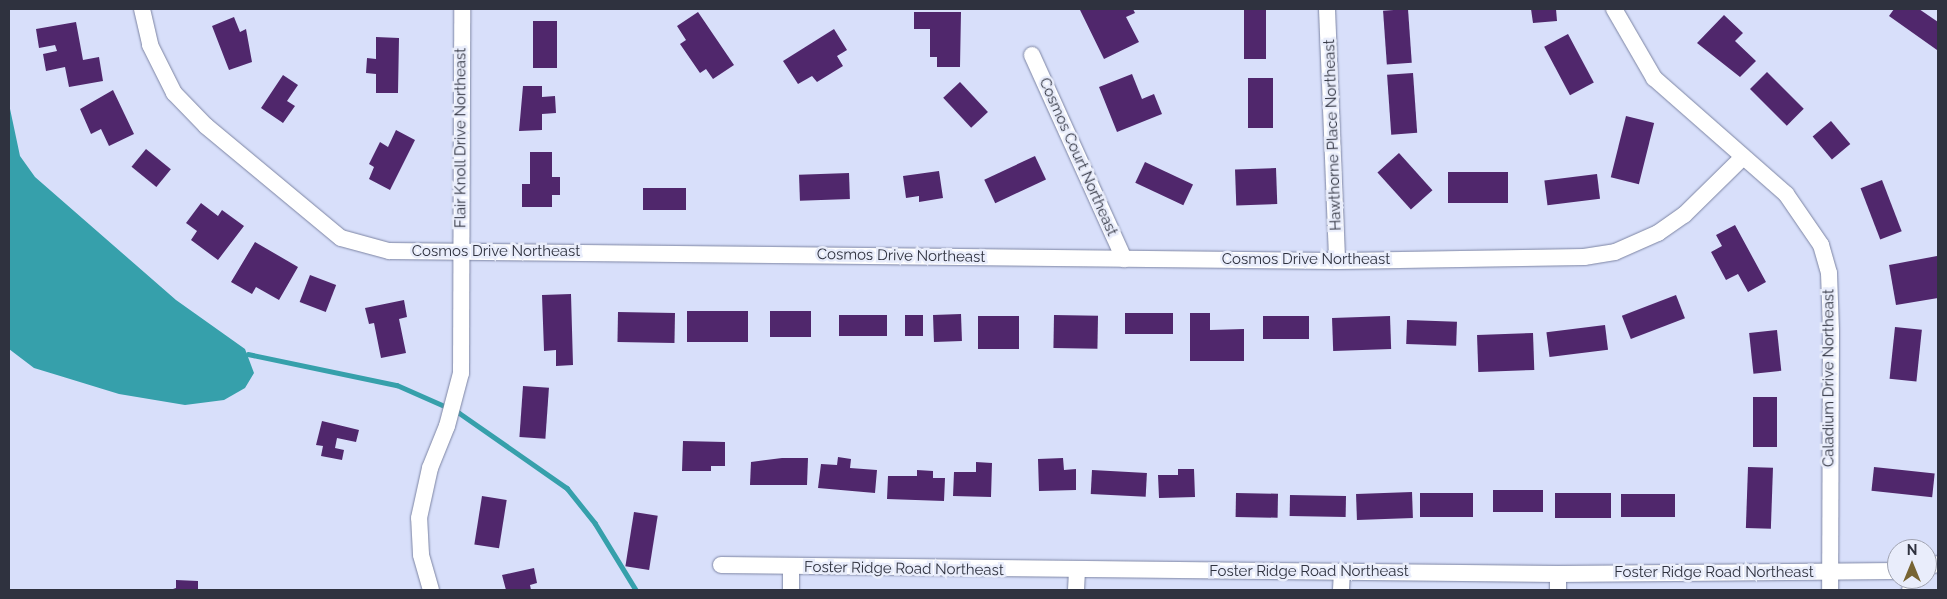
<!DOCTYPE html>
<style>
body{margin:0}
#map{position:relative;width:1947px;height:599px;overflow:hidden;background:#d8dffa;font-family:Raleway,sans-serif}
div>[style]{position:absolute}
.water>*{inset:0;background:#36a0ab}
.stream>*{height:4.5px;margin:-2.25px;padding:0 2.25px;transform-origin:2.25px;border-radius:2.25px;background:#36a0ab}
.building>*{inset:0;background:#50276c;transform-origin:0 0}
.roads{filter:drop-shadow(0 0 1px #7c84a3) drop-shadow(0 0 1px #7c84a3)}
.service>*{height:8px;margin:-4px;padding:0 4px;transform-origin:4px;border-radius:4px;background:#fff}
.minor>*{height:16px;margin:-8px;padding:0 8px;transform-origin:8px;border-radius:8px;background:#fff}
span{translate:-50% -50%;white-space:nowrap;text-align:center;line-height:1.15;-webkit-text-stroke:5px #e9edfb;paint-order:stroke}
.street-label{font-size:15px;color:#2f323f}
.frame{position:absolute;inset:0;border:10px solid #2f323f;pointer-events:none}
.north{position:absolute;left:1887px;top:539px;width:50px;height:50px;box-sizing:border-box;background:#e9edfb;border:1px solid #9fa2b0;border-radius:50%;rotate:0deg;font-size:14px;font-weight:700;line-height:20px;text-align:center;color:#2f323f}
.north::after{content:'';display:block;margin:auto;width:18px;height:22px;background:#776433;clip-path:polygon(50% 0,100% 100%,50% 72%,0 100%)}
</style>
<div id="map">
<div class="water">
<div style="clip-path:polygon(9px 104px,20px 156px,35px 177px,176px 300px,245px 349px,254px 373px,245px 388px,224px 400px,185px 405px,119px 394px,57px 375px,34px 368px,9px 349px)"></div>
</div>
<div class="stream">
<div style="left:248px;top:354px;width:152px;rotate:11.8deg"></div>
<div style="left:397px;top:385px;width:67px;rotate:23.9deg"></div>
<div style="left:458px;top:412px;width:133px;rotate:34.9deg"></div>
<div style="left:567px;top:488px;width:45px;rotate:51.3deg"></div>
<div style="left:595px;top:523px;width:79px;rotate:58.5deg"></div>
</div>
<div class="building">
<div style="clip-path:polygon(1133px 9px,1135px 13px,1126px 17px,1139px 42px,1104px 59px,1080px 10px)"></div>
<div style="left:1244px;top:9px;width:22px;height:50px"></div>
<div style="left:1408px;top:9px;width:54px;height:25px;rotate:86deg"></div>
<div style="clip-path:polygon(1531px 9px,1556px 9px,1557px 21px,1533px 23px)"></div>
<div style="clip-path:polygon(1894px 9px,1919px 9px,1938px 22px,1937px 50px,1889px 16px)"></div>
<div style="clip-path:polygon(698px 12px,734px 65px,713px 79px,706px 69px,700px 73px,680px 44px,686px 40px,677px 26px)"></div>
<div style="clip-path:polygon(914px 12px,961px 12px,960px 67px,937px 67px,937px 57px,930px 57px,930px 29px,914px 29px)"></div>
<div style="clip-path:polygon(1724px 15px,1743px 33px,1735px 41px,1756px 61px,1740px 77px,1697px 43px)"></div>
<div style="clip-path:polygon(234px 17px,240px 32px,246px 29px,252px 62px,229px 70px,212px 26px)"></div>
<div style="left:533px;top:21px;width:24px;height:47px"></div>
<div style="clip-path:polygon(76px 22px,83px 60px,99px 57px,103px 81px,69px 87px,65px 67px,46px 71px,43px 54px,57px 51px,55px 45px,39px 48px,36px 29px)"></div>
<div style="clip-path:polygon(834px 29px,847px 50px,837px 56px,843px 66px,817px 82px,812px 76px,798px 84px,783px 61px)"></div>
<div style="left:1568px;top:34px;width:55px;height:27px;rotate:62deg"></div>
<div style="clip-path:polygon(376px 37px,399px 38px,398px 93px,376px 93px,376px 74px,366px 73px,367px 58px,376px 59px)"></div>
<div style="left:1767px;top:72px;width:52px;height:24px;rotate:45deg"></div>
<div style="left:1413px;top:73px;width:60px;height:26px;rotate:86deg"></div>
<div style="clip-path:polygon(1132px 74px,1142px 99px,1154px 94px,1162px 114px,1117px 132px,1099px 87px)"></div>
<div style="clip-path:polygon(283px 75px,298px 85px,287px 101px,295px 106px,283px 123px,261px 108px)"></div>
<div style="left:1248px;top:78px;width:25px;height:50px"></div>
<div style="left:960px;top:82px;width:41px;height:23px;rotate:47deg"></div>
<div style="clip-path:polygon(523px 86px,542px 86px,542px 97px,555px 96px,556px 113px,542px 114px,542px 130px,519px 131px)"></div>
<div style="clip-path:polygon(113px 90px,134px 134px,109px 146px,101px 129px,91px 134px,80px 109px)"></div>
<div style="left:1626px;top:116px;width:29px;height:63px;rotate:14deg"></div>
<div style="left:1831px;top:121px;width:30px;height:24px;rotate:50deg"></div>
<div style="clip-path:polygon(396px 130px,415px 140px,390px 190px,369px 179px,374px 167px,369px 164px,380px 142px,388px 147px)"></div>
<div style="left:146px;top:149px;width:32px;height:23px;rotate:39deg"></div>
<div style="clip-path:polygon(530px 152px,552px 152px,552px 177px,560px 177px,560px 195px,552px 195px,552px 207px,522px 207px,522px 184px,530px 184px)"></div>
<div style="left:1399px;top:153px;width:50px;height:29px;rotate:48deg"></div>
<div style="left:1035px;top:156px;width:26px;height:56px;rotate:65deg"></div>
<div style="left:1145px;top:162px;width:53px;height:23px;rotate:25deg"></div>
<div style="left:1276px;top:168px;width:36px;height:41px;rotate:88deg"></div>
<div style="clip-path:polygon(939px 171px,943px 198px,919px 202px,919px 196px,906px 198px,903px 176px)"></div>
<div style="left:1508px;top:172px;width:31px;height:60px;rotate:90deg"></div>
<div style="left:849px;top:173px;width:26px;height:50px;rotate:88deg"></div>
<div style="left:1597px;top:174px;width:25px;height:53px;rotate:83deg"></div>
<div style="left:1882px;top:180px;width:55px;height:23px;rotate:69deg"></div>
<div style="left:643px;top:188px;width:43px;height:22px"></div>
<div style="clip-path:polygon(201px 203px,218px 216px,222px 210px,244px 226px,218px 260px,191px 240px,197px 231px,186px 223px)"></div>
<div style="clip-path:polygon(1735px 225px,1766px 282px,1748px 292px,1738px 274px,1726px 280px,1711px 252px,1722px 246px,1716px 235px)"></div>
<div style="clip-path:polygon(255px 242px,298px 267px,279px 300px,256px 287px,252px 294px,231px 282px)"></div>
<div style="clip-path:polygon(1937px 256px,1938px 298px,1896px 305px,1889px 265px)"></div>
<div style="left:310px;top:275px;width:28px;height:29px;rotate:21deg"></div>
<div style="clip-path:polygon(571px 294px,573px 365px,556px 366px,556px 350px,544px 351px,542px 295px)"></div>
<div style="left:1676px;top:295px;width:25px;height:58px;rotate:69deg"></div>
<div style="clip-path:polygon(404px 300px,407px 317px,399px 319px,406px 353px,381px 358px,374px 323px,369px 324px,365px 308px)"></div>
<div style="left:687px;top:311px;width:61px;height:31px"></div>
<div style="left:770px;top:311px;width:41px;height:26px"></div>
<div style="left:618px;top:312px;width:57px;height:30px;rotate:1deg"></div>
<div style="left:1125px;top:313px;width:48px;height:21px"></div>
<div style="clip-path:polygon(1190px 313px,1210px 313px,1210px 330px,1244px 329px,1244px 361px,1190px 361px)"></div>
<div style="left:961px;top:314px;width:27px;height:28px;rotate:88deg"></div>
<div style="left:839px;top:315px;width:48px;height:21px"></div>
<div style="left:905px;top:315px;width:18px;height:21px"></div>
<div style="left:1054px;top:315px;width:44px;height:33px;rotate:1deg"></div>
<div style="left:1019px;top:316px;width:33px;height:41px;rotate:90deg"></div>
<div style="left:1263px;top:316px;width:46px;height:23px"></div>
<div style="left:1390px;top:316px;width:33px;height:58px;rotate:88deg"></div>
<div style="left:1407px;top:320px;width:50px;height:24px;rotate:2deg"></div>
<div style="left:1605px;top:325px;width:25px;height:59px;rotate:83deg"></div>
<div style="left:1895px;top:327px;width:27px;height:52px;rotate:6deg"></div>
<div style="left:1777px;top:330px;width:41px;height:28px;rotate:84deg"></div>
<div style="left:1533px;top:333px;width:37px;height:56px;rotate:88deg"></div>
<div style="left:523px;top:386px;width:26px;height:51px;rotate:4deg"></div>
<div style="left:1753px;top:397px;width:24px;height:50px"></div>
<div style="clip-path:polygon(322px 421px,359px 430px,356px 442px,337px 438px,335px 448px,344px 450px,342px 460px,321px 456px,323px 446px,316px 445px)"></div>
<div style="clip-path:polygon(683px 441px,725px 442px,725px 466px,711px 466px,711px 471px,682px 471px)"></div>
<div style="clip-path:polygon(838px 457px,851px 459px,850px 468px,877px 470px,875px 493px,818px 488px,821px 464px,837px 465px)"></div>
<div style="clip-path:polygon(782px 458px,808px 458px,807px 485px,750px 485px,751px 462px)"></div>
<div style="clip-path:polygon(1063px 458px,1064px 470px,1076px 469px,1076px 490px,1039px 491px,1038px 459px)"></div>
<div style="clip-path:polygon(976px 462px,992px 463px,991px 497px,953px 496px,954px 472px,976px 472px)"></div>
<div style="left:1748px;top:467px;width:25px;height:61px;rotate:2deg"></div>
<div style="left:1874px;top:467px;width:61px;height:24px;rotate:6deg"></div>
<div style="clip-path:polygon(1178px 469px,1194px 469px,1195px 497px,1159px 498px,1158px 475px,1178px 475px)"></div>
<div style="clip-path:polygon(917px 470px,933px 471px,933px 478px,945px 478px,944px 501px,887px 499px,888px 476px,917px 476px)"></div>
<div style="left:1092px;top:470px;width:55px;height:24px;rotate:3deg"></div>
<div style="left:1543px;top:490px;width:22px;height:50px;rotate:90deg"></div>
<div style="left:1412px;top:492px;width:26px;height:56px;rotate:88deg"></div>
<div style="left:1236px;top:493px;width:42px;height:24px;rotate:1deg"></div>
<div style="left:1473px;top:493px;width:24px;height:53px;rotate:90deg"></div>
<div style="left:1555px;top:493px;width:56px;height:25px"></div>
<div style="left:1621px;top:494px;width:54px;height:23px"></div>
<div style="left:1290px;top:495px;width:56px;height:21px;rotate:1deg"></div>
<div style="left:482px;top:496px;width:25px;height:49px;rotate:9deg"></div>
<div style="left:634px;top:512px;width:24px;height:55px;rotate:9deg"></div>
<div style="clip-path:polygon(534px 568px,537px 583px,530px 585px,531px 590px,506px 590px,502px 575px)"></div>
<div style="clip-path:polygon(176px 580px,198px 581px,198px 590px,170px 590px,176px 588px)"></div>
</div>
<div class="roads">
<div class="service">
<div style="left:1906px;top:590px;width:11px;rotate:-75deg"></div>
</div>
<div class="minor">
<div style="left:142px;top:9px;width:37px;rotate:77deg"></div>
<div style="left:150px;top:45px;width:54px;rotate:63.4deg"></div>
<div style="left:174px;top:93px;width:46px;rotate:45.9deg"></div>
<div style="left:206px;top:126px;width:175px;rotate:39.7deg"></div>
<div style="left:341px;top:238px;width:50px;rotate:15.2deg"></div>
<div style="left:389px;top:251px;width:948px;rotate:0.6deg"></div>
<div style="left:1337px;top:261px;width:247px;rotate:-0.9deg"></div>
<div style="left:1584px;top:257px;width:31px;rotate:-9deg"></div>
<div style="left:1615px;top:252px;width:47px;rotate:-23.8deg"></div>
<div style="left:1658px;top:233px;width:32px;rotate:-35deg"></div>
<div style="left:1684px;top:215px;width:81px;rotate:-44.5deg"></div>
<div style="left:1327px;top:9px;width:252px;rotate:87.7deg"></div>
<div style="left:1614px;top:9px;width:80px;rotate:59.9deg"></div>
<div style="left:1654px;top:78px;width:176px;rotate:41.3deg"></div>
<div style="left:1786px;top:194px;width:62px;rotate:55.5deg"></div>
<div style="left:1821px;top:245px;width:29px;rotate:74deg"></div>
<div style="left:1829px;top:273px;width:58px;rotate:88deg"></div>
<div style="left:1831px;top:331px;width:259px;rotate:90.2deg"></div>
<div style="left:1032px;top:55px;width:224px;rotate:65.7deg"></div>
<div style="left:721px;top:565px;width:837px;rotate:0.62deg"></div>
<div style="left:1558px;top:574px;width:339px;rotate:-0.5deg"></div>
<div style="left:1927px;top:566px;width:11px;rotate:-10deg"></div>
<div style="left:791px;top:567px;width:23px;rotate:90deg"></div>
<div style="left:431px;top:590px;width:37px;rotate:-106deg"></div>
<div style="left:421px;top:554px;width:36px;rotate:-93deg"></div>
<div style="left:419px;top:518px;width:51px;rotate:-77.6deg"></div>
<div style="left:430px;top:468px;width:45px;rotate:-68deg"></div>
<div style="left:447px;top:426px;width:55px;rotate:-75.2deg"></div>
<div style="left:461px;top:373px;width:364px;rotate:-89.8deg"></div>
<div style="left:1076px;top:590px;width:19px;rotate:-87deg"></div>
<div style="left:1341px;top:590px;width:18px;rotate:-87deg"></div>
<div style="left:1558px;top:590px;width:16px;rotate:-90deg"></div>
</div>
</div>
<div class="street-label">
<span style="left:1333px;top:135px;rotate:-92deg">Hawthorne Place Northeast</span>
<span style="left:461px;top:138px;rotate:-90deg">Flair Knoll Drive Northeast</span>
<span style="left:1078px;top:157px;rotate:66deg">Cosmos Court Northeast</span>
<span style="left:496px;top:252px">Cosmos Drive Northeast</span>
<span style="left:901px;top:256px;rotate:1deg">Cosmos Drive Northeast</span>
<span style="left:1306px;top:260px">Cosmos Drive Northeast</span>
<span style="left:1829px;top:378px;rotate:-90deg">Caladium Drive Northeast</span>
<span style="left:904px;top:569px;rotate:1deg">Foster Ridge Road Northeast</span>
<span style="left:1309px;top:572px">Foster Ridge Road Northeast</span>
<span style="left:1714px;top:573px">Foster Ridge Road Northeast</span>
</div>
<div class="frame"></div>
<div class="north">N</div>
</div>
